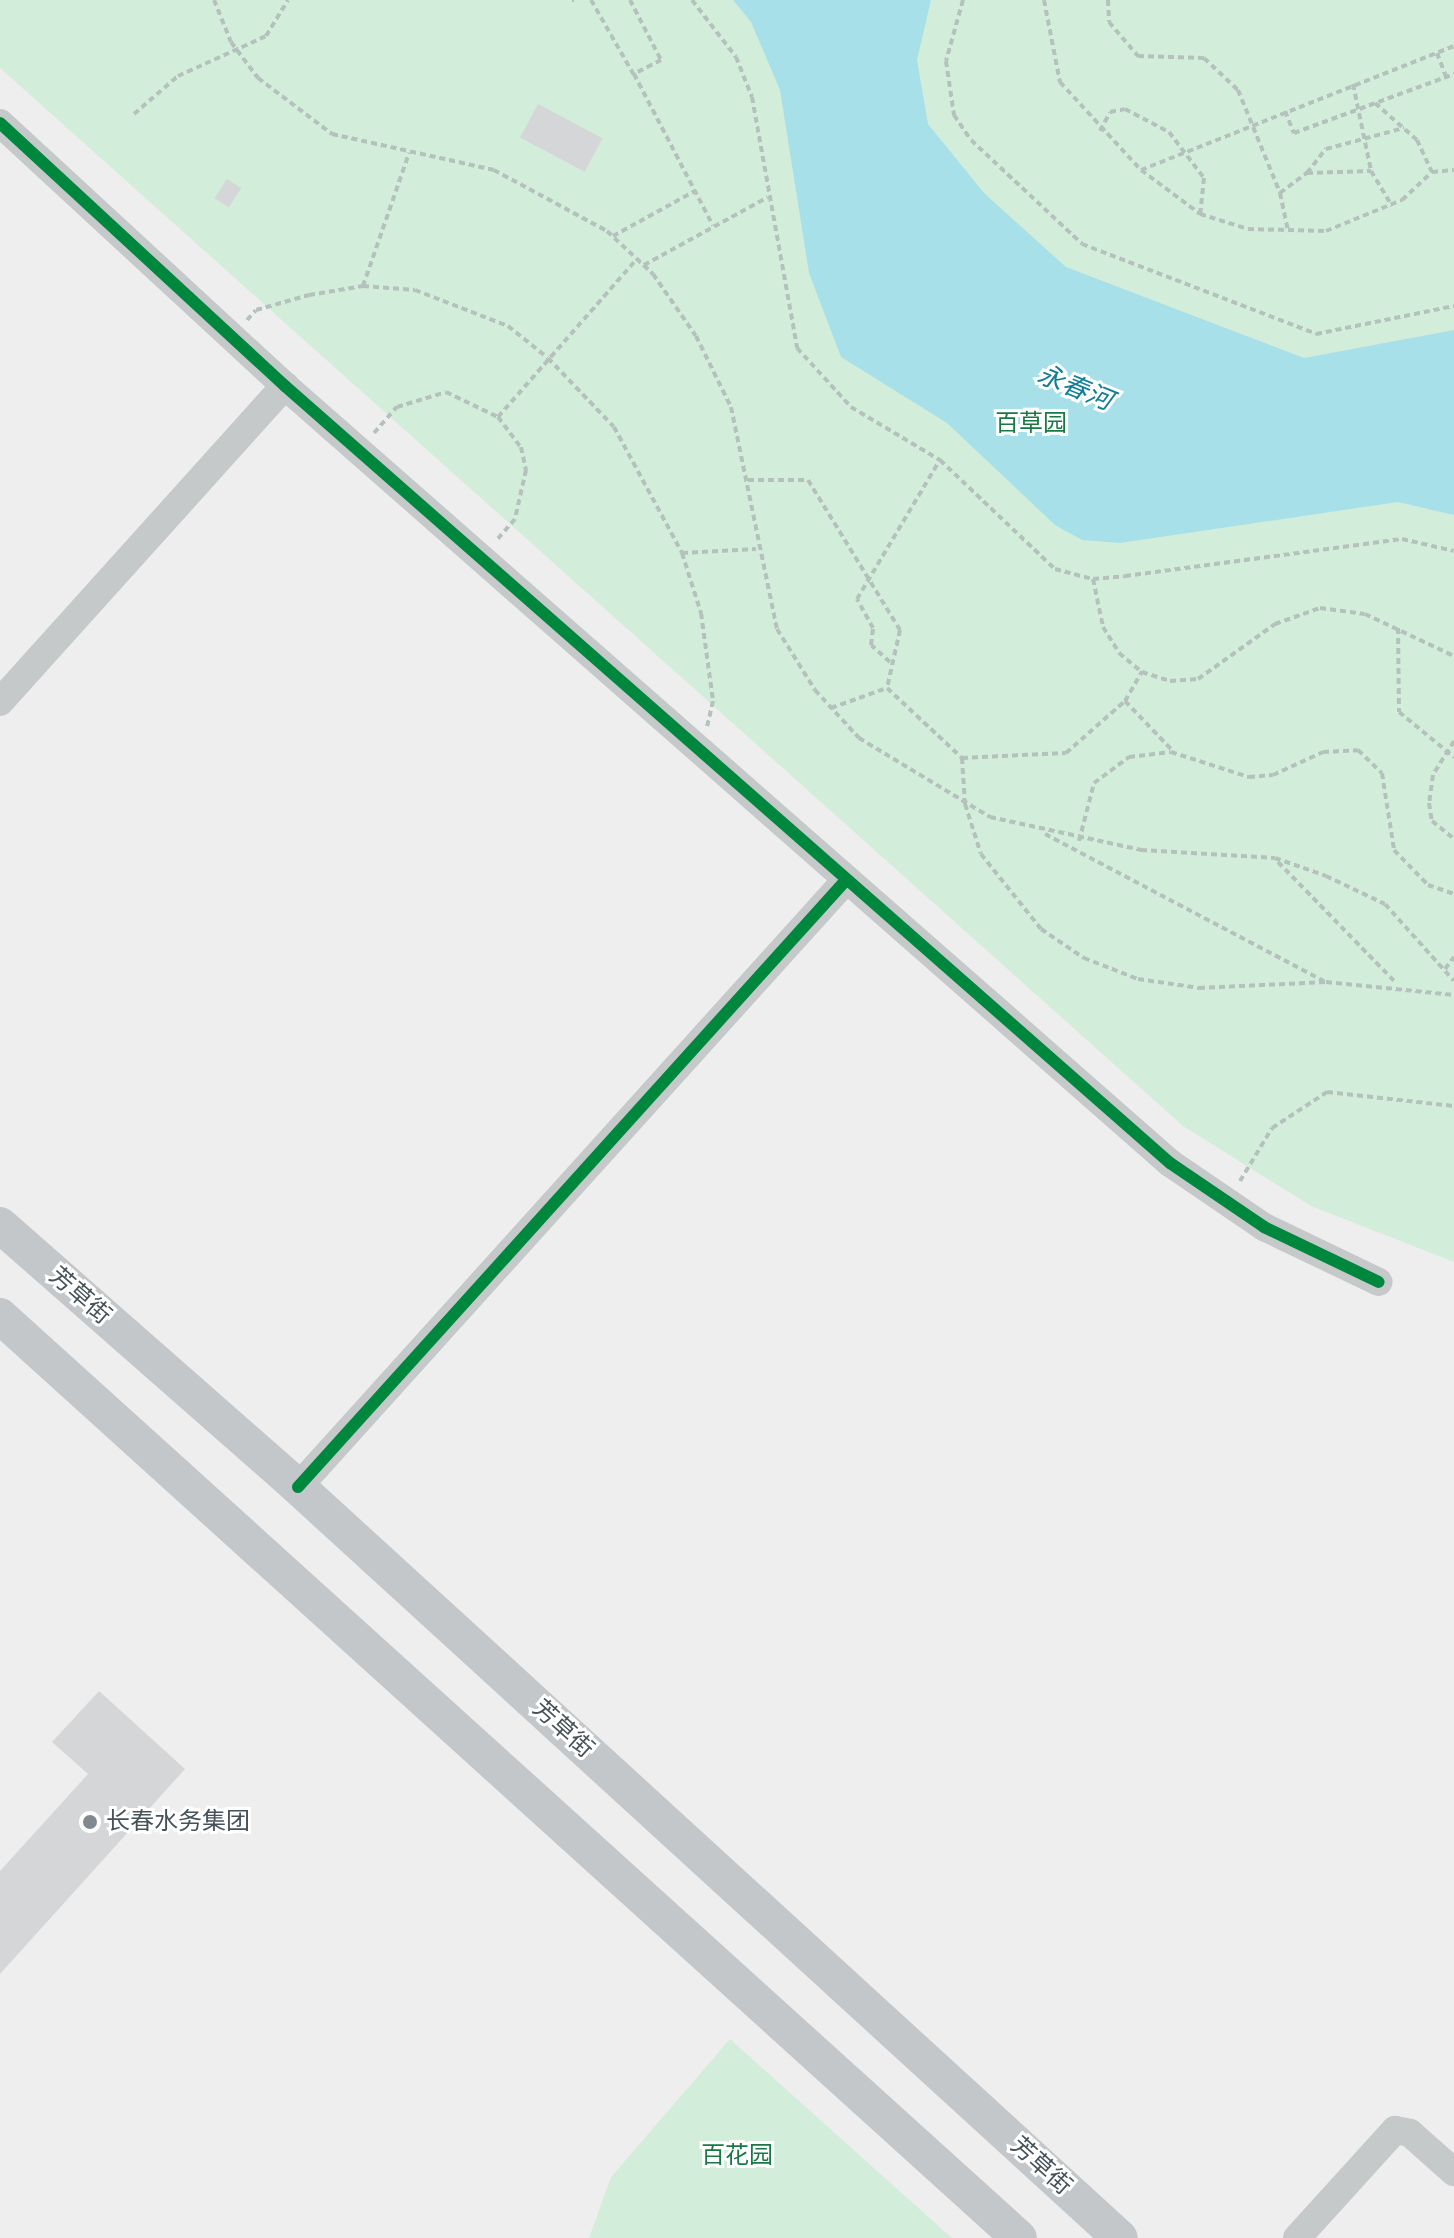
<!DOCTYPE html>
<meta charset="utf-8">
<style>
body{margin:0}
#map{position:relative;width:1454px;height:2238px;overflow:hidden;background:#efeeee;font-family:"Fira Sans Condensed","Noto Sans SC",sans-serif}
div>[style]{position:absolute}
.green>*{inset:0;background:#d3eddb}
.water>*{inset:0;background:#a8e0ea}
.building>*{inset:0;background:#d5d6d7;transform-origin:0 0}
.path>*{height:4px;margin-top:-2px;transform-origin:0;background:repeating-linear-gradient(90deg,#b5c1bd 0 6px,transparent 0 10px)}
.minor>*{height:28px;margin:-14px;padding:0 14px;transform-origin:14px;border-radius:14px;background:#c6c9ca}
.major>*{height:36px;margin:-18px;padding:0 18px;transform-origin:18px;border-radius:18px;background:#c3c7ca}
.cycleway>*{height:12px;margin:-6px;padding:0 6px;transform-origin:6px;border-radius:6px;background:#00873e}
.dots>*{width:22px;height:22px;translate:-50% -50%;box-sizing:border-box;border:4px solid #fff;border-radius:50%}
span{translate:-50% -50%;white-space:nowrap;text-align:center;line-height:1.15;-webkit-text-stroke:6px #fff;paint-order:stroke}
.park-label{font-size:24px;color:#197944}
.street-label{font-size:24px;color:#46525a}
.poi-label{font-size:24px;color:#46525a}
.left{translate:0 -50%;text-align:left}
.water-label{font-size:26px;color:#118094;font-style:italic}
</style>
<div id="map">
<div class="green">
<div style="clip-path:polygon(0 0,1454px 0,1454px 1262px,1311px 1206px,1183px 1126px,0 68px)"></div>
<div style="clip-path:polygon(730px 2039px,952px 2238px,589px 2238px,611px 2177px)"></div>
</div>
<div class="water">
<div style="clip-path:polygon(733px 0,931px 0,917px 60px,928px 124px,984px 193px,1066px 267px,1304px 358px,1454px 330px,1454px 515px,1398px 502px,1120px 543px,1082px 540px,1055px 525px,947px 423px,841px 357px,809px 273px,780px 90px,751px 22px)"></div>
</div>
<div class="building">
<div style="left:538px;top:104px;width:73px;height:38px;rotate:28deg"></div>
<div style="left:227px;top:179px;width:17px;height:23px;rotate:33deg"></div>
<div style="clip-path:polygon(99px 1691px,185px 1769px,0 1974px,0 1871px,88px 1774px,52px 1742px)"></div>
</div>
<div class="path">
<div style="left:214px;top:0;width:45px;rotate:68deg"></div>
<div style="left:231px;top:42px;width:45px;rotate:53.1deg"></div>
<div style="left:258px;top:78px;width:93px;rotate:37.1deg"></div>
<div style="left:332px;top:134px;width:166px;rotate:12.5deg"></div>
<div style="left:494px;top:170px;width:128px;rotate:28.4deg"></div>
<div style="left:607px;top:231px;width:63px;rotate:43.1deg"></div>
<div style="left:653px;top:274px;width:75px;rotate:55.3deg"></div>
<div style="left:696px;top:336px;width:79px;rotate:63.8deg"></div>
<div style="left:731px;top:407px;width:227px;rotate:78.3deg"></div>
<div style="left:777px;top:629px;width:72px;rotate:58.1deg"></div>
<div style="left:815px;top:690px;width:65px;rotate:47.5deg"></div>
<div style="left:859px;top:738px;width:153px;rotate:31.1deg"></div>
<div style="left:990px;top:817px;width:155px;rotate:12.3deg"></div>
<div style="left:1141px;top:850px;width:134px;rotate:3.4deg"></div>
<div style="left:1275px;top:858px;width:54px;rotate:19.4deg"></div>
<div style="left:1326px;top:876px;width:65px;rotate:25.4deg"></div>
<div style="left:1385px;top:904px;width:103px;rotate:48.1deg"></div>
<div style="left:572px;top:0;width:2px"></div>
<div style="left:591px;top:0;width:86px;rotate:60.2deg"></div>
<div style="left:630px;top:0;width:68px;rotate:62.7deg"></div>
<div style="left:661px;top:60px;width:30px;rotate:153deg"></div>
<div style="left:634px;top:74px;width:171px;rotate:62.5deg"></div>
<div style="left:692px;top:0;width:72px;rotate:52.3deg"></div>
<div style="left:736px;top:57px;width:43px;rotate:68.2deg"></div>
<div style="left:752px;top:97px;width:255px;rotate:79.8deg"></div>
<div style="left:797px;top:348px;width:80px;rotate:47.5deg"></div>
<div style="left:851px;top:407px;width:104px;rotate:30.8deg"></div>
<div style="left:940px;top:460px;width:158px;rotate:43.5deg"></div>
<div style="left:1055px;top:569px;width:39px;rotate:15deg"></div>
<div style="left:1093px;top:579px;width:32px;rotate:-5deg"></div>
<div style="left:1125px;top:576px;width:279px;rotate:-7.6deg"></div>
<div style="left:1402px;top:539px;width:53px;rotate:13deg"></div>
<div style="left:963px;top:0;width:63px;rotate:105.6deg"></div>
<div style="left:946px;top:61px;width:55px;rotate:81.6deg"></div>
<div style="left:954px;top:115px;width:30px;rotate:56deg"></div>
<div style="left:971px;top:140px;width:152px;rotate:43.1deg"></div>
<div style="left:1082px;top:244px;width:251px;rotate:21deg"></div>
<div style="left:1316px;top:334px;width:141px;rotate:-11.5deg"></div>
<div style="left:1044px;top:0;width:84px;rotate:79deg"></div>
<div style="left:1060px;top:82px;width:120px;rotate:47.4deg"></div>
<div style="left:1141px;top:170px;width:74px;rotate:36.7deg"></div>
<div style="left:1200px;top:214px;width:50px;rotate:17.4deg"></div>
<div style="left:1248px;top:229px;width:78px;rotate:1.5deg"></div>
<div style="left:1326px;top:231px;width:82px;rotate:-22.2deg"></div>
<div style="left:1402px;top:200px;width:41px;rotate:-43deg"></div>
<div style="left:1432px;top:172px;width:22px;rotate:-5deg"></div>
<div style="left:1108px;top:0;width:22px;rotate:87deg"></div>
<div style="left:1109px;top:22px;width:45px;rotate:49.5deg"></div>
<div style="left:1138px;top:56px;width:66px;rotate:1.7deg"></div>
<div style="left:1204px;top:58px;width:47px;rotate:43.3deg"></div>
<div style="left:1238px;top:90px;width:111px;rotate:67.8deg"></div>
<div style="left:1280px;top:193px;width:40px;rotate:78deg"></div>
<div style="left:1437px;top:53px;width:26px;rotate:69deg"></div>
<div style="left:1353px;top:84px;width:89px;rotate:78.3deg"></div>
<div style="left:1371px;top:171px;width:41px;rotate:59deg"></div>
<div style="left:1375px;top:103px;width:56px;rotate:41.4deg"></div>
<div style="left:1417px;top:140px;width:35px;rotate:65deg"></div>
<div style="left:1285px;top:111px;width:24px;rotate:68deg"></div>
<div style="left:1294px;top:133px;width:171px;rotate:-20.2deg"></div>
<div style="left:134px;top:114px;width:58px;rotate:-40.8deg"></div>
<div style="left:178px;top:76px;width:97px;rotate:-24.4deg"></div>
<div style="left:266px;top:36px;width:42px;rotate:-58.6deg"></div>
<div style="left:1100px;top:131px;width:21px;rotate:-62deg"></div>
<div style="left:1110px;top:112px;width:15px;rotate:-11deg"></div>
<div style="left:1125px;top:109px;width:50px;rotate:27.6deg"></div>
<div style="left:1169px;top:132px;width:58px;rotate:52.7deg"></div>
<div style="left:1204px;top:178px;width:36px;rotate:96deg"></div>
<div style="left:1141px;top:170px;width:337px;rotate:-21.6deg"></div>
<div style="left:1307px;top:173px;width:31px;rotate:-52deg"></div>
<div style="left:1326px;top:149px;width:81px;rotate:-15.1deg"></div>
<div style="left:1280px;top:193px;width:34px;rotate:-37deg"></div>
<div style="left:1307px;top:173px;width:64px;rotate:-1.8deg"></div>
<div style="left:613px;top:236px;width:94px;rotate:-28.8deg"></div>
<div style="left:644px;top:265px;width:141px;rotate:-28.7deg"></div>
<div style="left:363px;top:286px;width:141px;rotate:-70.9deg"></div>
<div style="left:247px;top:320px;width:13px;rotate:-48deg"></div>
<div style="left:256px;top:310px;width:55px;rotate:-15.8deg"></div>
<div style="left:309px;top:295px;width:55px;rotate:-9.5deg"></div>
<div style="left:363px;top:286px;width:52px;rotate:4.4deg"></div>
<div style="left:415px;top:290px;width:100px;rotate:21.2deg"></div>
<div style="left:508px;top:326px;width:51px;rotate:38.7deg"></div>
<div style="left:548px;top:358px;width:95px;rotate:46.3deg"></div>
<div style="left:614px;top:427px;width:143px;rotate:61.6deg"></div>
<div style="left:682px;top:553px;width:63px;rotate:72.4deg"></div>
<div style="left:701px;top:613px;width:89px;rotate:82.2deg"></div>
<div style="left:713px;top:701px;width:26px;rotate:103deg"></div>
<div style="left:498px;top:417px;width:210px;rotate:-48.7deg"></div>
<div style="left:374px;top:433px;width:35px;rotate:-49deg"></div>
<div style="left:397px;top:407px;width:51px;rotate:-17deg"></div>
<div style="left:446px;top:392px;width:58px;rotate:25.7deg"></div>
<div style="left:498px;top:417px;width:38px;rotate:53deg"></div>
<div style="left:521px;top:447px;width:24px;rotate:78deg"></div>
<div style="left:526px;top:470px;width:50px;rotate:102.7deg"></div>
<div style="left:515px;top:519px;width:30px;rotate:131deg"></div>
<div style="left:748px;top:480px;width:60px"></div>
<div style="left:808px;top:480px;width:176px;rotate:58.5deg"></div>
<div style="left:900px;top:630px;width:59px;rotate:102.6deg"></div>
<div style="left:887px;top:688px;width:103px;rotate:43deg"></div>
<div style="left:962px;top:758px;width:104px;rotate:-2.8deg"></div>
<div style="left:1066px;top:753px;width:79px;rotate:-41.4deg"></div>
<div style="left:1125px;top:701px;width:34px;rotate:-60deg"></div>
<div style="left:682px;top:553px;width:74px;rotate:-3.1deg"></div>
<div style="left:1093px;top:579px;width:49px;rotate:78.2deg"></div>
<div style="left:1103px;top:627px;width:31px;rotate:58deg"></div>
<div style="left:1119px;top:653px;width:30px;rotate:40deg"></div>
<div style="left:1142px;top:672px;width:29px;rotate:18deg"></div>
<div style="left:1170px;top:681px;width:28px;rotate:-4deg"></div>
<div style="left:1198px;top:679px;width:95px;rotate:-35.5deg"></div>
<div style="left:1275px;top:624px;width:48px;rotate:-19.6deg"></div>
<div style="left:1320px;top:608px;width:45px;rotate:7.6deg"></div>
<div style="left:1365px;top:614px;width:98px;rotate:25.3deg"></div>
<div style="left:1398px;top:628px;width:84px;rotate:89.3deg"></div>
<div style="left:1399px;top:712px;width:71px;rotate:39.3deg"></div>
<div style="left:890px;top:662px;width:25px;rotate:-138deg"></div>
<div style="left:871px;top:645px;width:17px;rotate:-83deg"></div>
<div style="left:873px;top:628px;width:33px;rotate:-119deg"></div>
<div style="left:857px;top:599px;width:162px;rotate:-59.2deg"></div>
<div style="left:1125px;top:701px;width:69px;rotate:46.2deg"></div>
<div style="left:831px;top:708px;width:59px;rotate:-19.7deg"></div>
<div style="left:1454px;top:741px;width:40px;rotate:122deg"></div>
<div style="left:1433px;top:775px;width:28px;rotate:98deg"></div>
<div style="left:1429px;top:803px;width:18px;rotate:81deg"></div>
<div style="left:1432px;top:821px;width:28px;rotate:39deg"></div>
<div style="left:962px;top:758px;width:46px;rotate:86.3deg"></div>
<div style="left:965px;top:804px;width:52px;rotate:72.3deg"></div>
<div style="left:981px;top:854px;width:96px;rotate:51.3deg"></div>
<div style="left:1041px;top:929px;width:52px;rotate:34deg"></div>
<div style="left:1084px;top:958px;width:58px;rotate:21.3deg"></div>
<div style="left:1138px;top:979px;width:62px;rotate:8.4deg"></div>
<div style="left:1199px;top:988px;width:127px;rotate:-2.7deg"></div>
<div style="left:1326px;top:982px;width:129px;rotate:5.8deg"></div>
<div style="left:1045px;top:834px;width:315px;rotate:27.8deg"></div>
<div style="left:1079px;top:841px;width:60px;rotate:-75.5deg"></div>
<div style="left:1094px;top:783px;width:44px;rotate:-36.6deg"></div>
<div style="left:1129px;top:757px;width:42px;rotate:-6.8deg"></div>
<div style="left:1171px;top:752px;width:82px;rotate:17.8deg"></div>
<div style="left:1249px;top:777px;width:24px;rotate:-5deg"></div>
<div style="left:1273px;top:775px;width:55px;rotate:-24.7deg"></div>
<div style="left:1323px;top:752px;width:35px;rotate:-3deg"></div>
<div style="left:1358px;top:750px;width:33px;rotate:44deg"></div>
<div style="left:1382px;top:773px;width:78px;rotate:81.1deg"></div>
<div style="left:1394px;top:850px;width:49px;rotate:45.8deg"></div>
<div style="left:1428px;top:885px;width:28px;rotate:19deg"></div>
<div style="left:1278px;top:862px;width:170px;rotate:45.7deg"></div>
<div style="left:1445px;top:969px;width:15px;rotate:-53deg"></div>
<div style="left:1240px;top:1181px;width:62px;rotate:-58.9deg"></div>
<div style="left:1272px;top:1128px;width:66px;rotate:-33.2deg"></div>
<div style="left:1327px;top:1092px;width:128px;rotate:6.3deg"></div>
</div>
<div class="minor">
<div style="left:0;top:123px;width:388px;rotate:42.7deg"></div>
<div style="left:285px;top:386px;width:1178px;rotate:41.28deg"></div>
<div style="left:1170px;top:1163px;width:114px;rotate:34.2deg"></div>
<div style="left:1264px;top:1227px;width:127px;rotate:25.6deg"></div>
<div style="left:0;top:702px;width:426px;rotate:-48deg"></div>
<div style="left:298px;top:1487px;width:818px;rotate:-47.92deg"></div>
<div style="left:1297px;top:2238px;width:146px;rotate:-47.8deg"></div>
<div style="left:1395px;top:2130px;width:15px;rotate:11deg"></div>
<div style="left:1410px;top:2133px;width:59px;rotate:41.6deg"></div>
</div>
<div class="major">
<div style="left:0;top:1225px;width:397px;rotate:41.3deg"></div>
<div style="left:298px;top:1487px;width:1113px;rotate:42.42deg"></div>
<div style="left:0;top:1316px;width:1374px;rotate:42.14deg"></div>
</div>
<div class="cycleway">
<div style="left:0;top:123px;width:388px;rotate:42.7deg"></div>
<div style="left:285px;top:386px;width:1178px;rotate:41.28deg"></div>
<div style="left:1170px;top:1163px;width:114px;rotate:34.2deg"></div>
<div style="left:1264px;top:1227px;width:127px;rotate:25.6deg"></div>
<div style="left:298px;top:1487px;width:818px;rotate:-47.92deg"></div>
</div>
<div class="dots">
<div style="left:90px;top:1822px;background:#81898e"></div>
</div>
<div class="park-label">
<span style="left:1031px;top:424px">百草园</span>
<span style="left:737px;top:2156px">百花园</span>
</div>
<div class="street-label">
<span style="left:80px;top:1296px;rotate:41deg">芳草街</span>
<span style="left:563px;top:1729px;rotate:42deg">芳草街</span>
<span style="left:1041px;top:2166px;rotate:42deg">芳草街</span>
</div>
<div class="poi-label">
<span class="left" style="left:106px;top:1822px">长春水务集团</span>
</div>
<div class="water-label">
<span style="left:1075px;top:388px;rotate:22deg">永春河</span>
</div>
</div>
